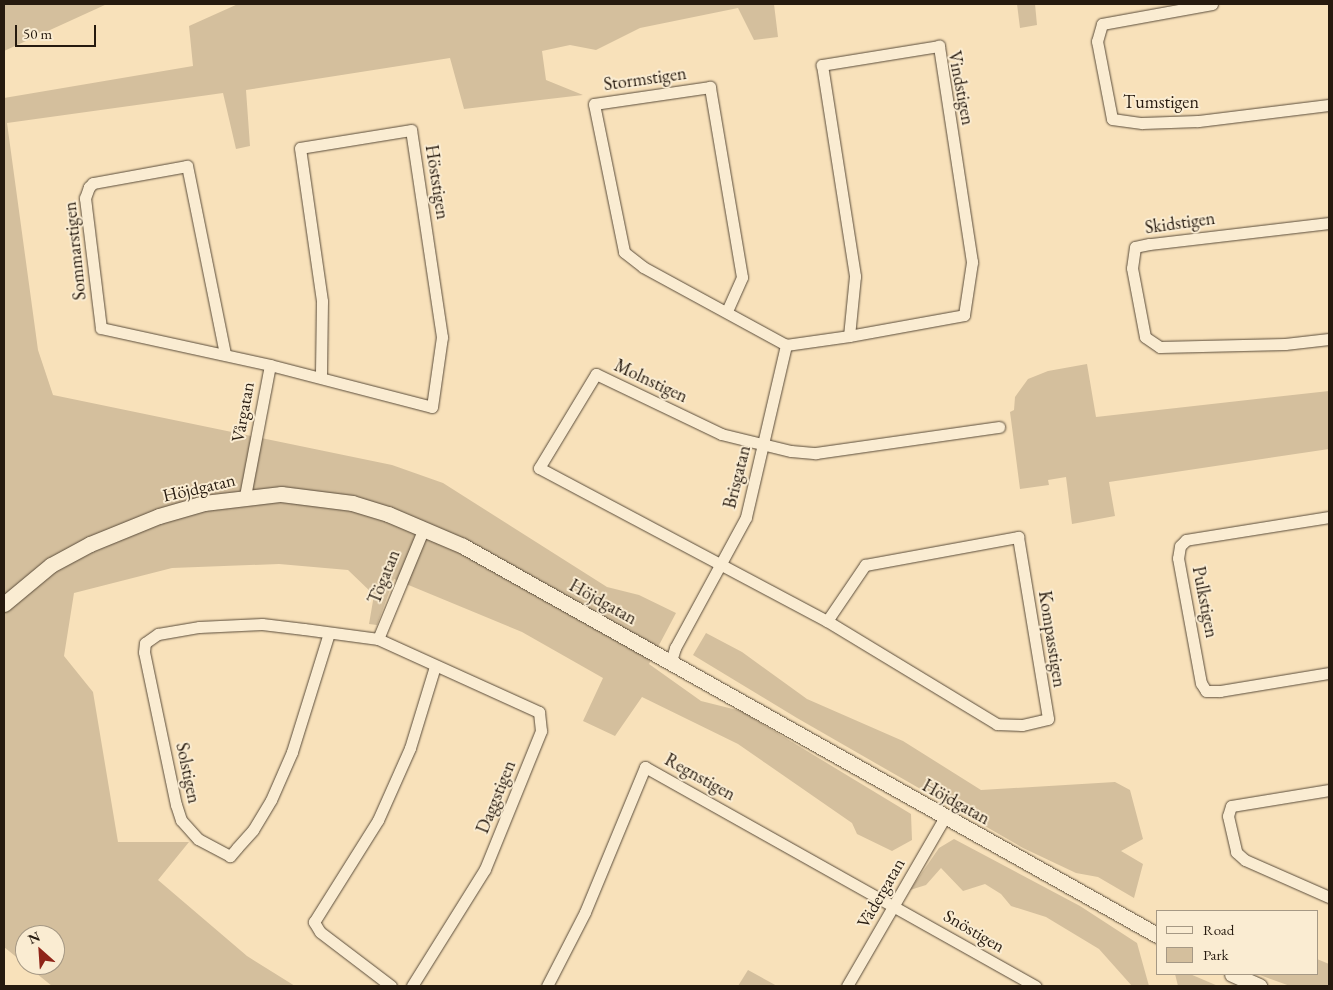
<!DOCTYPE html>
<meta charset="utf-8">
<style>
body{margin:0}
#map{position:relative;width:1333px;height:990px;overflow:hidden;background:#f8e1ba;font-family:"EB Garamond",serif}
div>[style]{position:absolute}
.green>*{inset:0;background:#d4bf9d}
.roads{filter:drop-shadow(0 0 1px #5a4c3a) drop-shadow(0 0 1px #5a4c3a)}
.minor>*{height:11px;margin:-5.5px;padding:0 5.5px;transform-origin:5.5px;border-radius:5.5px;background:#faecd2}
.tertiary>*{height:15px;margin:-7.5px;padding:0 7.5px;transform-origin:7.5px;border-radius:7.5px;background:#faecd2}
span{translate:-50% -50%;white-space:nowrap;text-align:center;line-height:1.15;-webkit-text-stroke:4px #faecd2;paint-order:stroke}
.street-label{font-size:18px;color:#261a0f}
.frame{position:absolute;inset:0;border:5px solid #261a0f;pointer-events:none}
.legend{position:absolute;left:1156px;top:910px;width:162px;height:65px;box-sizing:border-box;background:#faecd2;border:1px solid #a59884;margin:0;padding:6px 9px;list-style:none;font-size:15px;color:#261a0f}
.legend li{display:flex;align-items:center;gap:10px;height:25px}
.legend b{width:25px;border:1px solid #a59884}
.north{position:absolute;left:15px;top:925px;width:50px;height:50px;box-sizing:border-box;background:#faecd2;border:1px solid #a59884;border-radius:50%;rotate:334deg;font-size:14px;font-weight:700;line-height:20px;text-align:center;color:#261a0f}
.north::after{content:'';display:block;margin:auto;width:18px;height:22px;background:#8f2418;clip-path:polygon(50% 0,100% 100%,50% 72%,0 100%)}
.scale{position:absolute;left:15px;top:25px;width:81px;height:22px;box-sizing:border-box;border:2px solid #261a0f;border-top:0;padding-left:6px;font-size:15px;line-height:18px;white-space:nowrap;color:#261a0f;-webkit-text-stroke:4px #faecd2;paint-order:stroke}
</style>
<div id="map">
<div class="green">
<div style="clip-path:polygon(4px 4px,107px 4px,4px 51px)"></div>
<div style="clip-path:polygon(238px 4px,774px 4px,778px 37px,754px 40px,738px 8px,640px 28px,596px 50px,570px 45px,542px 51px,546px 80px,583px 95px,464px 109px,450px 58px,246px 90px,250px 146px,236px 149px,223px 93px,7px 123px,38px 350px,53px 395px,392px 465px,443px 483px,607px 587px,639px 595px,676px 613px,649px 664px,701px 701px,741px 711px,911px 814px,912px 840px,892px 851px,857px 834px,852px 823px,738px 744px,642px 697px,615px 736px,583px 721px,603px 678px,522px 632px,394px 579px,377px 625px,369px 624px,374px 595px,348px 570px,279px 564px,172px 568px,74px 593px,64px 656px,93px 692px,118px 842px,189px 842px,158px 880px,247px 956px,295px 986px,52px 986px,26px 965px,55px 965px,55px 935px,25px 935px,25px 964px,4px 947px,4px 98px,193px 66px,189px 26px)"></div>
<div style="clip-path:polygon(1017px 4px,1035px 4px,1037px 25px,1020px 28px)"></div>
<div style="clip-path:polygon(1087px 364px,1096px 417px,1329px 391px,1329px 449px,1109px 482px,1115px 516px,1072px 524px,1066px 477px,1048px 480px,1049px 485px,1020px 489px,1010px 412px,1014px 410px,1015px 397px,1028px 379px,1048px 371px)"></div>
<div style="clip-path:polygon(706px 633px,742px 652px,807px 699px,903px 741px,981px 790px,1115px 782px,1130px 790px,1143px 839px,1121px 851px,1143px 864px,1134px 898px,1098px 877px,1076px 873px,1023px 848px,797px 718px,693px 655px)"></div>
<div style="clip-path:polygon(954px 839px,1080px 906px,1137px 943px,1149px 986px,1132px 986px,1099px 949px,1046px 917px,1011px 906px,1001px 894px,985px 884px,963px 891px,941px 868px,926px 885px,910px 890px,939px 848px)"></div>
<div style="clip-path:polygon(1317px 959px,1329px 964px,1329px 986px,1290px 986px,1257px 974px,1317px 974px)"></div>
<div style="clip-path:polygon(748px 970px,777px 986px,738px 986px)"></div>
<div style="clip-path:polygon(1175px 974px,1190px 974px,1218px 986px,1178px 986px)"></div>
</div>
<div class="roads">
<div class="minor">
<div style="left:1212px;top:4px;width:112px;rotate:169.7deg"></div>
<div style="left:1102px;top:24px;width:18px;rotate:106deg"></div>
<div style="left:1097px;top:41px;width:79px;rotate:79.1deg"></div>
<div style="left:1112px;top:119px;width:30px;rotate:8deg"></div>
<div style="left:1142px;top:123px;width:56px;rotate:-2deg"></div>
<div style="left:1198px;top:121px;width:132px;rotate:-7deg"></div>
<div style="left:1329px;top:223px;width:181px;rotate:173.3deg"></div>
<div style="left:1149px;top:244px;width:14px;rotate:168deg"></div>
<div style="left:1135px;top:247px;width:21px;rotate:98deg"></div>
<div style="left:1132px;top:268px;width:70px;rotate:79.3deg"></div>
<div style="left:1145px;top:337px;width:18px;rotate:34deg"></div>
<div style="left:1160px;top:347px;width:125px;rotate:-1.4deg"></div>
<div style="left:1285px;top:344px;width:44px;rotate:-6.5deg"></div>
<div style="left:727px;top:311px;width:37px;rotate:-66deg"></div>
<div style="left:742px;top:277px;width:193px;rotate:-99.6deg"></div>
<div style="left:710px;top:87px;width:117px;rotate:171.7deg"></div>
<div style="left:594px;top:104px;width:151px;rotate:78.5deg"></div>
<div style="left:624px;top:252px;width:24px;rotate:38deg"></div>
<div style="left:643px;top:267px;width:163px;rotate:28.6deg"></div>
<div style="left:786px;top:345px;width:64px;rotate:-8.1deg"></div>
<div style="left:849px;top:336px;width:117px;rotate:-10.3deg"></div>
<div style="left:964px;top:315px;width:54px;rotate:-81.4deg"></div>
<div style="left:972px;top:262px;width:219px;rotate:-98.7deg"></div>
<div style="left:939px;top:46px;width:119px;rotate:170.8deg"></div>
<div style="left:822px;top:65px;width:214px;rotate:81.1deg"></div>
<div style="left:855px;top:276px;width:60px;rotate:95.7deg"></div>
<div style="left:225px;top:354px;width:192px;rotate:-101.4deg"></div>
<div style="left:187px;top:166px;width:96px;rotate:169.7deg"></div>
<div style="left:93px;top:183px;width:6px;rotate:135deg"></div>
<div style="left:89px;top:187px;width:12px;rotate:110deg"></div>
<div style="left:85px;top:198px;width:131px;rotate:83deg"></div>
<div style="left:101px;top:328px;width:173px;rotate:12.3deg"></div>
<div style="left:270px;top:365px;width:167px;rotate:14.5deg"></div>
<div style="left:432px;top:407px;width:71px;rotate:-81.9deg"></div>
<div style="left:442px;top:337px;width:209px;rotate:-98.5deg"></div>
<div style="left:411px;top:130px;width:112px;rotate:170.8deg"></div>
<div style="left:300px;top:148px;width:155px;rotate:81.8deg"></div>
<div style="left:322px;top:301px;width:76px;rotate:90.8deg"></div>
<div style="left:245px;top:496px;width:133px;rotate:-79.2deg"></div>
<div style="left:1329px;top:517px;width:145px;rotate:170.9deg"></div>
<div style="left:1186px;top:540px;width:8px;rotate:135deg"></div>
<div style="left:1180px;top:546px;width:12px;rotate:99deg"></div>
<div style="left:1178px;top:558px;width:127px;rotate:79.6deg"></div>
<div style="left:1201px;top:683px;width:9px;rotate:58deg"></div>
<div style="left:1206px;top:691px;width:14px"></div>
<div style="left:1220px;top:691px;width:110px;rotate:-9.4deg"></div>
<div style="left:827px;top:621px;width:68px;rotate:-55.8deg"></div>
<div style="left:865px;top:565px;width:156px;rotate:-10.4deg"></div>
<div style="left:1018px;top:537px;width:184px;rotate:80.6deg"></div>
<div style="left:1048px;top:719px;width:27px;rotate:167deg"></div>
<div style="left:1022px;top:725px;width:25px;rotate:-178deg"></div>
<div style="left:997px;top:724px;width:199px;rotate:-148.8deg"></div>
<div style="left:827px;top:621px;width:326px;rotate:-152deg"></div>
<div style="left:539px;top:468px;width:110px;rotate:-58.8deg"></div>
<div style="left:596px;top:374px;width:139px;rotate:25.6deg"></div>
<div style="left:721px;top:434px;width:72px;rotate:13.7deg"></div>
<div style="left:791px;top:451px;width:25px;rotate:5deg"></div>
<div style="left:816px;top:453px;width:185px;rotate:-8.1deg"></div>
<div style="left:329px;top:633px;width:125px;rotate:107.3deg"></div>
<div style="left:292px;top:752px;width:52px;rotate:113.6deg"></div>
<div style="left:271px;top:800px;width:35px;rotate:121deg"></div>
<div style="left:253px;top:830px;width:24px;rotate:132deg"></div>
<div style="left:237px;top:848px;width:11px;rotate:131deg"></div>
<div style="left:230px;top:856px;width:36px;rotate:-152deg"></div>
<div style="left:198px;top:839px;width:25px;rotate:-132deg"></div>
<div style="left:181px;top:820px;width:16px;rotate:-108deg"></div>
<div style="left:176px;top:805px;width:156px;rotate:-101.8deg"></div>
<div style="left:144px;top:652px;width:9px;rotate:-84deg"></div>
<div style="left:145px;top:643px;width:16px;rotate:-35deg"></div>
<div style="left:158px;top:634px;width:42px;rotate:-9.7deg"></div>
<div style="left:199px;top:627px;width:63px;rotate:-2.7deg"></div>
<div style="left:262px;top:624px;width:42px;rotate:6.8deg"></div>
<div style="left:304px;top:629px;width:75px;rotate:7.7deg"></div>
<div style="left:378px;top:639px;width:177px;rotate:24.4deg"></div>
<div style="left:539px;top:712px;width:19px;rotate:84deg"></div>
<div style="left:541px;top:731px;width:149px;rotate:112.1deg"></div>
<div style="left:485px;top:869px;width:138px;rotate:122deg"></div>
<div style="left:378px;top:639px;width:120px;rotate:-67.5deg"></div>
<div style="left:671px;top:661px;width:14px;rotate:-73deg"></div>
<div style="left:675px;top:648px;width:149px;rotate:-61.5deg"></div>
<div style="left:746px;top:517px;width:177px;rotate:-76.9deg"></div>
<div style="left:1329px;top:790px;width:99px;rotate:170.7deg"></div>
<div style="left:1231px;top:806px;width:10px;rotate:107deg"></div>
<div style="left:1228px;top:816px;width:37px;rotate:77deg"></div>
<div style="left:1236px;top:852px;width:12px;rotate:42deg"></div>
<div style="left:1245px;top:860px;width:92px;rotate:23.8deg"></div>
<div style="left:391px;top:986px;width:89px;rotate:-142.7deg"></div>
<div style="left:320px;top:932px;width:12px;rotate:-121deg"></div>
<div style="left:314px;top:922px;width:120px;rotate:-57.9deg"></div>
<div style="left:378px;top:820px;width:79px;rotate:-66deg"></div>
<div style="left:410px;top:748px;width:86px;rotate:-73deg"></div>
<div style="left:547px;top:986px;width:83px;rotate:-62.8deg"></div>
<div style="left:585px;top:912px;width:157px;rotate:-67.5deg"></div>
<div style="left:645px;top:767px;width:448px;rotate:29.3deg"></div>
<div style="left:847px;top:986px;width:195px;rotate:-59.9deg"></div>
</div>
<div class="tertiary">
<div style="left:4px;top:604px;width:61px;rotate:-39.7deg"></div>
<div style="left:51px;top:565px;width:44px;rotate:-28.3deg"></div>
<div style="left:90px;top:544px;width:74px;rotate:-22.1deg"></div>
<div style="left:159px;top:516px;width:47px;rotate:-16.1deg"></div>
<div style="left:204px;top:503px;width:78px;rotate:-6.7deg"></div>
<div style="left:281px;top:494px;width:72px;rotate:7.2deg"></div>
<div style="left:352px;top:503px;width:38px;rotate:17deg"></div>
<div style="left:388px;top:514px;width:82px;rotate:23.1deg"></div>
<div style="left:463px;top:546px;width:796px;rotate:29.27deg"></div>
<div style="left:1232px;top:974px;width:30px;rotate:24deg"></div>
</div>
</div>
<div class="street-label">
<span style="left:645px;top:79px;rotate:-8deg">Stormstigen</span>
<span style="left:961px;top:88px;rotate:79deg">Vindstigen</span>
<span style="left:1161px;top:102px">Tumstigen</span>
<span style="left:437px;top:182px;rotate:81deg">Höststigen</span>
<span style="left:1180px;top:223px;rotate:-8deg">Skidstigen</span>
<span style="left:75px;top:251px;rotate:-96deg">Sommarstigen</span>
<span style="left:651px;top:381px;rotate:25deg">Molnstigen</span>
<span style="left:243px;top:412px;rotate:-80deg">Vårgatan</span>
<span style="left:737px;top:477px;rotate:-76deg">Brisgatan</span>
<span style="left:199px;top:488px;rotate:-13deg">Höjdgatan</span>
<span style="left:384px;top:577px;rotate:-68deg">Tögatan</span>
<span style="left:603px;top:602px;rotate:29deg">Höjdgatan</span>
<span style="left:1205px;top:602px;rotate:79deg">Pulkstigen</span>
<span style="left:1052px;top:639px;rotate:81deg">Kompasstigen</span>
<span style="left:188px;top:773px;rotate:78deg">Solstigen</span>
<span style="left:700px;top:777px;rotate:29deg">Regnstigen</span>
<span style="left:496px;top:797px;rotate:-68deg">Daggstigen</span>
<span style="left:956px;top:802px;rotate:29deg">Höjdgatan</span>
<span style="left:881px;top:893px;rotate:-60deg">Vädergatan</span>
<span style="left:974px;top:931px;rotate:30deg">Snöstigen</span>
</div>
<div class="frame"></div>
<ul class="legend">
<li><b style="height:6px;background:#faecd2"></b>Road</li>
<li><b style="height:14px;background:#d4bf9d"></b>Park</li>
</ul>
<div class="north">N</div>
<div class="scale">50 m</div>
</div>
